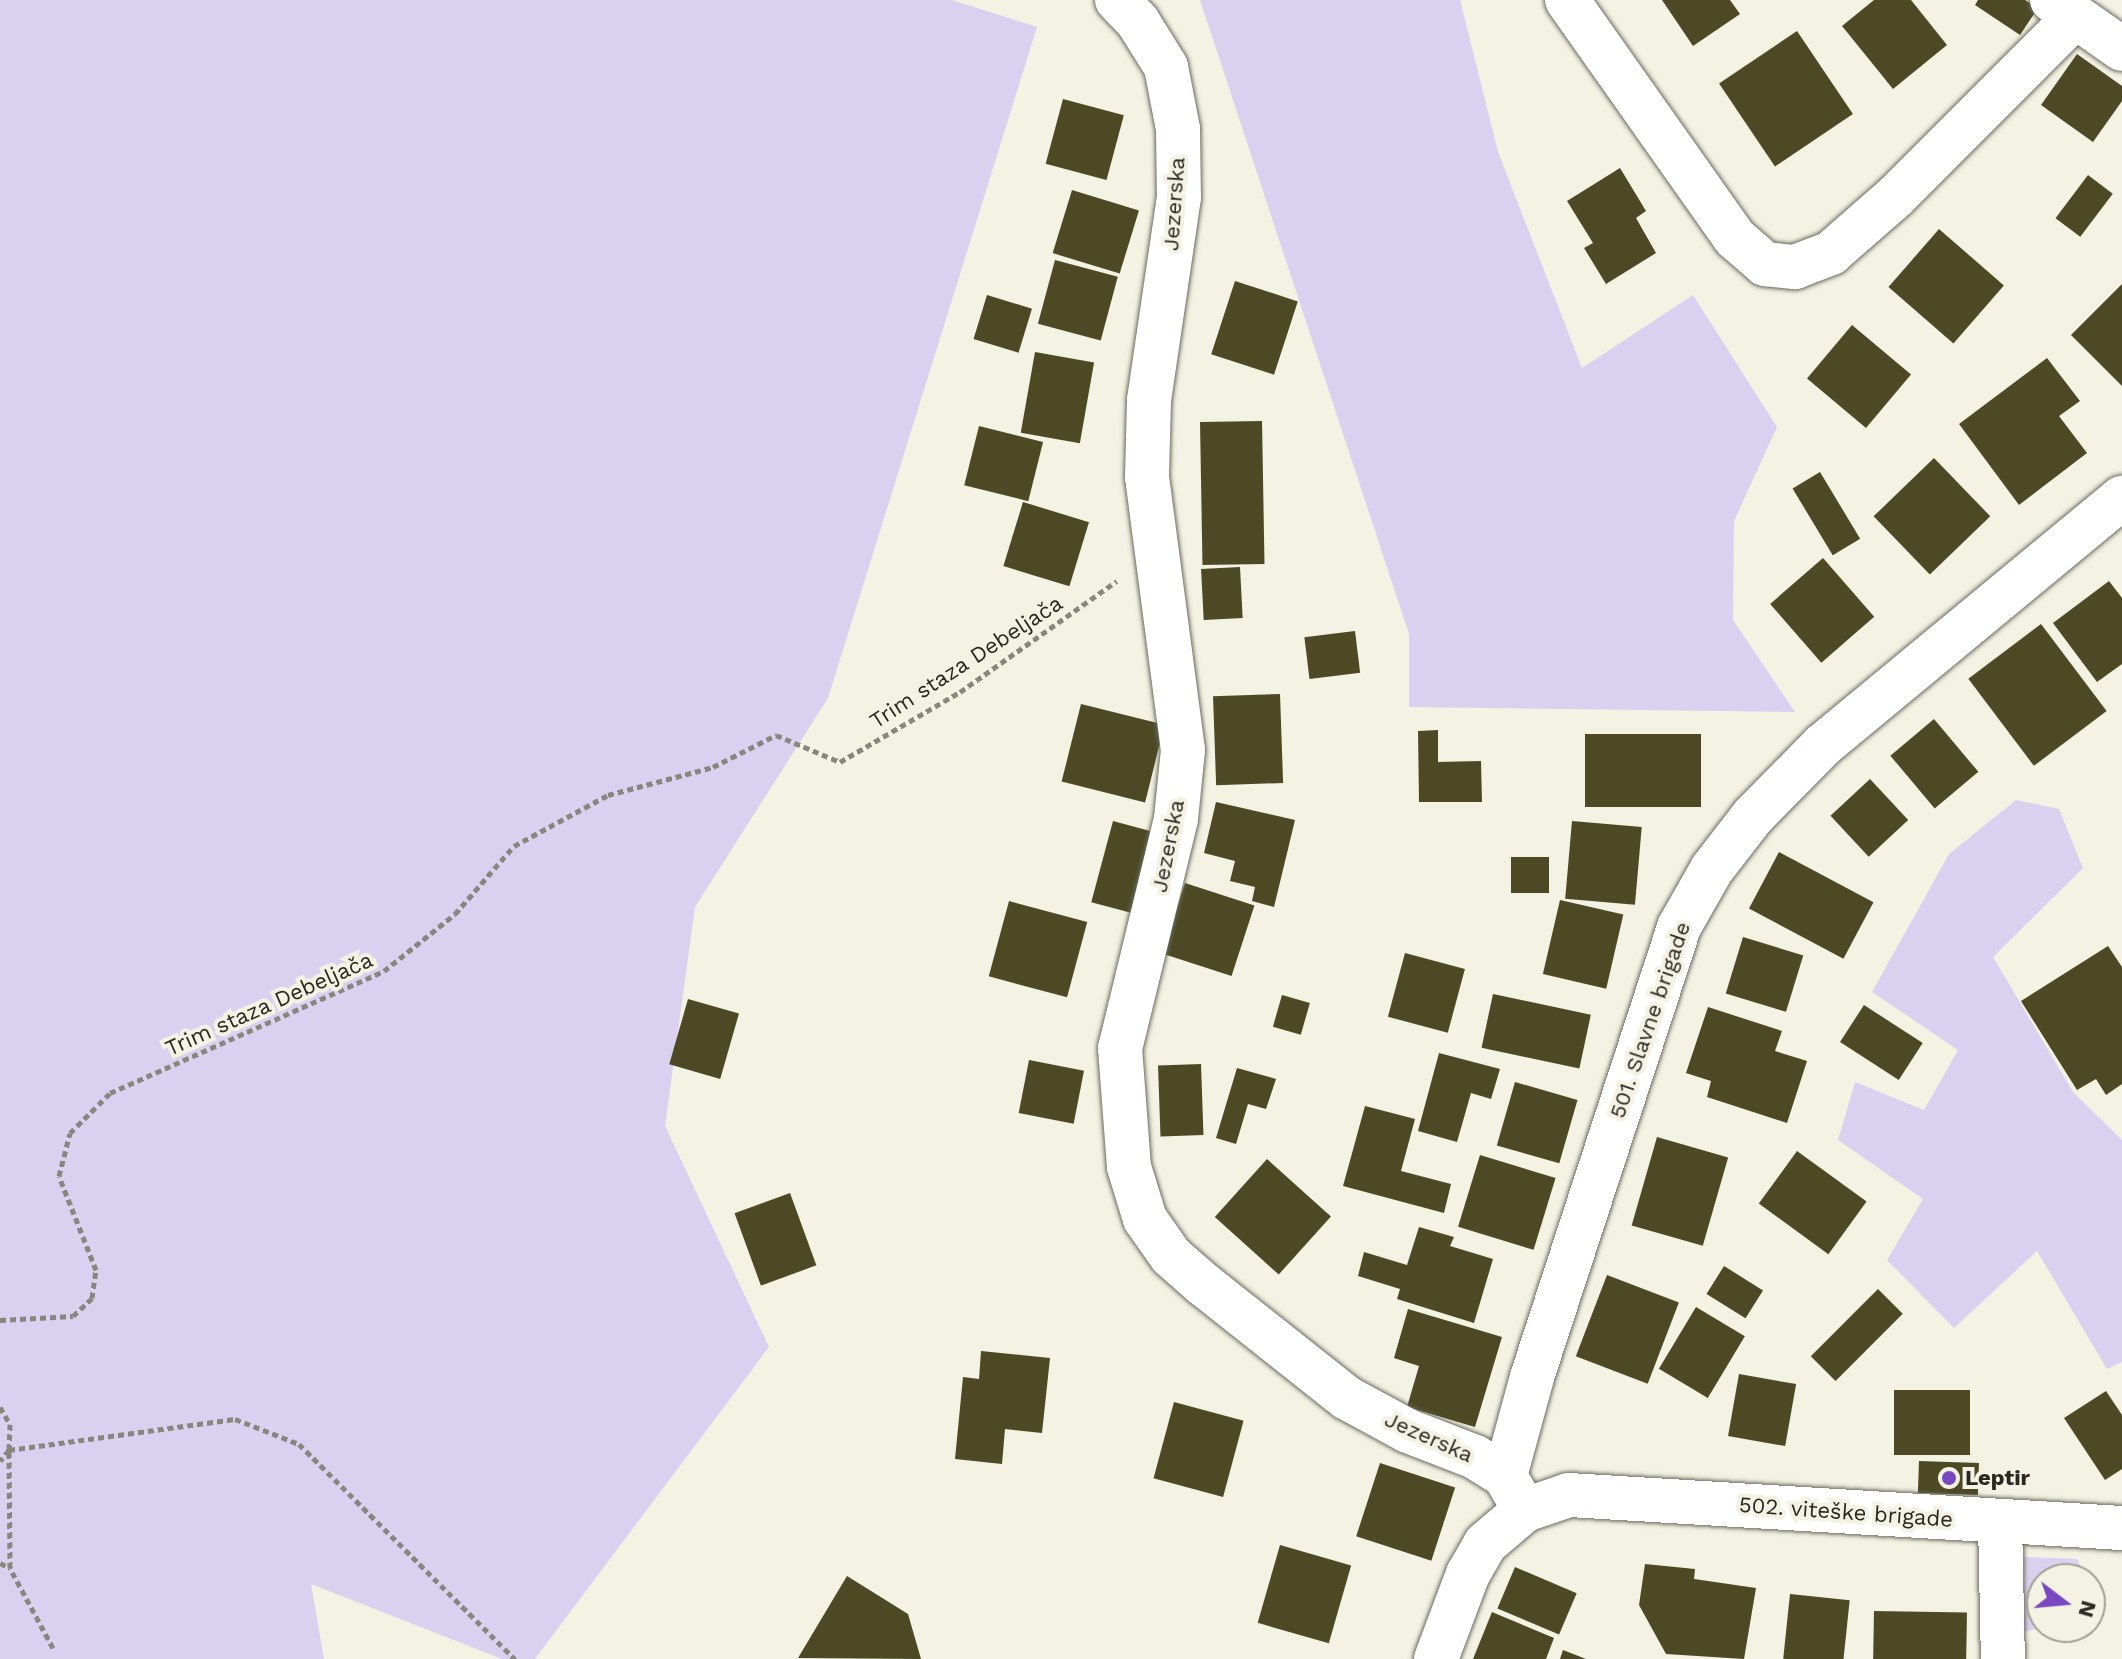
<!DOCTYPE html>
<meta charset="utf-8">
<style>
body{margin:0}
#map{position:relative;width:2122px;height:1659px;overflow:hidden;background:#f3f2e3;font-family:"Work Sans",sans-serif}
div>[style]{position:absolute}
.green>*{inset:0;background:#dad1f0}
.building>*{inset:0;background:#4c4924;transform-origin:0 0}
.path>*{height:5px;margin-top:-2.5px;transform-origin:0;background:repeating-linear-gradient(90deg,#88877d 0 6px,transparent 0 10px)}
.roads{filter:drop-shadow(0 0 2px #6a6a5d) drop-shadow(0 0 2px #6a6a5d)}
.minor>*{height:44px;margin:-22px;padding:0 22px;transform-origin:22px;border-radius:22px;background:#fff}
.dots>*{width:22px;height:22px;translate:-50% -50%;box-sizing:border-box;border:4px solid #f3f2e3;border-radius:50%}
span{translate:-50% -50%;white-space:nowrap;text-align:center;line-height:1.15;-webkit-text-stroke:8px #f3f2e3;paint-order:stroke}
.street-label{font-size:22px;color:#282822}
.poi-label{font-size:22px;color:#282822;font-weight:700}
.left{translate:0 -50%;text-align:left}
.north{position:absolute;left:2026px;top:1563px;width:80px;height:80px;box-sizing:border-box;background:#f3f2e3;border:2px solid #a2a196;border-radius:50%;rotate:106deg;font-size:22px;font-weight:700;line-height:32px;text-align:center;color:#282822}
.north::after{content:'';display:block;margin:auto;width:28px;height:36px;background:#7948c0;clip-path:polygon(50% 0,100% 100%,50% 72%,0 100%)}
</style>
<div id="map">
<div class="green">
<div style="clip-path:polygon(0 0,952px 0,1037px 27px,828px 698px,695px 907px,665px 1126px,769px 1347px,535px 1659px,502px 1659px,311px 1584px,324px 1659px,0 1659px)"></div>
<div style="clip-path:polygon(1200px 0,1460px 0,1498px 152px,1582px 368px,1693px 295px,1777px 427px,1734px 521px,1733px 620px,1795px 712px,1409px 707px,1409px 634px)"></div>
<div style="clip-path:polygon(2016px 800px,2059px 809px,2083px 868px,1993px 957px,2073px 1092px,2122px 1140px,2122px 1362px,2107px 1369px,2037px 1251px,1954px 1328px,1887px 1260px,1923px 1199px,1838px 1140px,1855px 1082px,1924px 1110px,1958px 1050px,1872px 992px,1949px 854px)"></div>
<div style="clip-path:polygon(2024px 1557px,2077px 1559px,2088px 1579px,2042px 1579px,2042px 1627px,2024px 1632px)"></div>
</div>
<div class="building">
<div style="clip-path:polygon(1662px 0,1730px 0,1740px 14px,1693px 46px)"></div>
<div style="clip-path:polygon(1874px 0,1911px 0,1947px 45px,1893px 89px,1842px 26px)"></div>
<div style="clip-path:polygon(1978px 0,2025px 0,2038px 8px,2020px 35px,1975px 5px)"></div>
<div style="left:1797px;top:31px;width:100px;height:94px;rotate:56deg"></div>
<div style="clip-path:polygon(2077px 54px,2122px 86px,2122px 101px,2093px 142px,2041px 105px)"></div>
<div style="left:1063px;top:99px;width:63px;height:67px;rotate:15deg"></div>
<div style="clip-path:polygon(1620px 168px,1646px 211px,1636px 218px,1656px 253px,1606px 284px,1584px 248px,1593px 243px,1567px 201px)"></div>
<div style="left:2088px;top:175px;width:31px;height:54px;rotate:37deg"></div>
<div style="left:1072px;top:190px;width:70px;height:66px;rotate:17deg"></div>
<div style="left:1939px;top:229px;width:86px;height:77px;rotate:41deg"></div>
<div style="left:1055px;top:260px;width:65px;height:66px;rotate:15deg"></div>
<div style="left:1235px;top:281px;width:66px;height:77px;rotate:18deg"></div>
<div style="clip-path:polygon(2122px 284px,2122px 386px,2071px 335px)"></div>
<div style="left:987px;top:295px;width:47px;height:46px;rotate:17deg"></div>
<div style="left:1852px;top:325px;width:77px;height:70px;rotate:40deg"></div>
<div style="left:1035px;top:352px;width:60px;height:82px;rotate:10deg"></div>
<div style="clip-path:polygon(2047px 358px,2080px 401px,2059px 416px,2087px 453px,2019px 505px,1959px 424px)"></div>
<div style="left:1262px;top:421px;width:143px;height:62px;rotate:89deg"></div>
<div style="left:979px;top:426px;width:66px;height:61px;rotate:14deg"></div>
<div style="left:1934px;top:458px;width:81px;height:84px;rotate:46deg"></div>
<div style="left:1820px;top:472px;width:78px;height:32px;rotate:59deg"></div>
<div style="left:1023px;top:502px;width:69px;height:67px;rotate:17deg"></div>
<div style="left:1823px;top:558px;width:78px;height:70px;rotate:49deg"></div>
<div style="left:1240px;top:567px;width:51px;height:39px;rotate:87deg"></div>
<div style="clip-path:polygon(2109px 581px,2122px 598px,2122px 664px,2097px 682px,2053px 623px)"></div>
<div style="left:2041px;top:624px;width:109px;height:91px;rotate:53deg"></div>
<div style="left:1355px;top:631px;width:42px;height:51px;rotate:83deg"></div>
<div style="left:1280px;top:694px;width:89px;height:67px;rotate:88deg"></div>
<div style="left:1081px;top:704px;width:86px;height:80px;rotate:14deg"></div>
<div style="left:1934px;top:719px;width:69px;height:57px;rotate:50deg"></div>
<div style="clip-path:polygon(1438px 730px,1438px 762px,1481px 761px,1482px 802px,1419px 802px,1418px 731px)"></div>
<div style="left:1585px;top:734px;width:116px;height:73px"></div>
<div style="left:1870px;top:779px;width:56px;height:54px;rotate:47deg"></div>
<div style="clip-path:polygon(1216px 802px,1295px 820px,1274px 907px,1252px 901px,1255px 887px,1230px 881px,1235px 861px,1204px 853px)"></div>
<div style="left:1113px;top:821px;width:49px;height:84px;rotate:15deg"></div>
<div style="left:1572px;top:821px;width:70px;height:78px;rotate:5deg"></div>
<div style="left:1779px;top:852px;width:107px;height:64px;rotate:28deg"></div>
<div style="left:1549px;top:857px;width:36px;height:38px;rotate:90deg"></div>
<div style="left:1185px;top:883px;width:73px;height:74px;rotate:18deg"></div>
<div style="left:1560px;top:900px;width:65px;height:76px;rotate:13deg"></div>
<div style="left:1009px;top:901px;width:81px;height:78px;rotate:15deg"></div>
<div style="left:1743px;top:937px;width:63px;height:59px;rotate:17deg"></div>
<div style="clip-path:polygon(2108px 946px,2122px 967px,2122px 1084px,2106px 1095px,2096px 1079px,2077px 1090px,2021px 1001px)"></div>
<div style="left:1405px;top:953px;width:62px;height:66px;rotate:15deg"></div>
<div style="left:1493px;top:994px;width:100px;height:55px;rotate:12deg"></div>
<div style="left:1282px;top:995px;width:29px;height:33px;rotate:16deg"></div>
<div style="left:688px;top:999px;width:53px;height:68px;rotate:16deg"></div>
<div style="left:1864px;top:1005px;width:70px;height:44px;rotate:33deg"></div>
<div style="clip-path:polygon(1708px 1007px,1782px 1031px,1775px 1051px,1807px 1061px,1787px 1123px,1707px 1097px,1711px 1081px,1686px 1073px)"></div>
<div style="clip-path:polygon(1439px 1053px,1500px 1069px,1491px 1099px,1471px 1093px,1457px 1142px,1418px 1131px)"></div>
<div style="left:1029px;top:1060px;width:56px;height:54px;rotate:11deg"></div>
<div style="left:1201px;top:1064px;width:71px;height:43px;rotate:88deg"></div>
<div style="clip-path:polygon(1237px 1068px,1276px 1079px,1266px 1109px,1248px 1104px,1236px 1144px,1216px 1138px)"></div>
<div style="left:1515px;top:1082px;width:65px;height:66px;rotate:16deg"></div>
<div style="clip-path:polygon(1365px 1106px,1415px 1119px,1401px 1171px,1451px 1184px,1444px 1213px,1343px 1186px)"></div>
<div style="left:1657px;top:1137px;width:74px;height:92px;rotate:16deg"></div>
<div style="left:1797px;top:1151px;width:86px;height:65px;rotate:36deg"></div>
<div style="left:1480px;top:1155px;width:79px;height:75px;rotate:17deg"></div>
<div style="left:1267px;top:1159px;width:86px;height:78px;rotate:42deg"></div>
<div style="left:790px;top:1193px;width:77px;height:59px;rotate:70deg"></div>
<div style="clip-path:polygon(1419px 1227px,1454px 1237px,1450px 1246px,1493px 1259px,1474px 1323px,1397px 1299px,1400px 1289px,1358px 1276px,1364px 1252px,1407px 1265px)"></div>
<div style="left:1724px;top:1266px;width:46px;height:33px;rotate:32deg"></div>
<div style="left:1607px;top:1275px;width:77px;height:87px;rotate:21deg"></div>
<div style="left:1878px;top:1289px;width:35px;height:95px;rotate:45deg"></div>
<div style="left:1696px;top:1307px;width:57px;height:72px;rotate:31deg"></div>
<div style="clip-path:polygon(1408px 1309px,1502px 1337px,1475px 1427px,1407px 1407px,1419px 1366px,1394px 1358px)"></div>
<div style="clip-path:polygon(981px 1351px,1050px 1358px,1042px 1433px,1005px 1429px,1002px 1464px,955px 1459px,963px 1377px,979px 1379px)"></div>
<div style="left:1739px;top:1374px;width:58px;height:63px;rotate:10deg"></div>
<div style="left:1894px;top:1390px;width:76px;height:65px"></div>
<div style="clip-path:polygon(2106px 1391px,2122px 1415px,2122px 1469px,2105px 1480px,2064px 1418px)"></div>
<div style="left:1174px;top:1402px;width:72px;height:79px;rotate:15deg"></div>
<div style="left:1919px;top:1461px;width:60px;height:32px;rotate:2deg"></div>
<div style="left:1380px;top:1463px;width:79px;height:77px;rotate:18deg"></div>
<div style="left:1280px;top:1545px;width:74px;height:81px;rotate:16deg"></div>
<div style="clip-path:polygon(1645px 1564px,1695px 1569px,1694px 1579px,1756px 1588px,1744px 1659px,1666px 1654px,1639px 1605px)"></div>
<div style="left:1515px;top:1567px;width:67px;height:45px;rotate:23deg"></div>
<div style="clip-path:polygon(847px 1576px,908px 1614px,921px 1659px,798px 1658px)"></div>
<div style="left:1790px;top:1594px;width:60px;height:65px;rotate:6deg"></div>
<div style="left:1874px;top:1611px;width:93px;height:48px;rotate:1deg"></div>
<div style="clip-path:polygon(1492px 1612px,1554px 1638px,1546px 1659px,1473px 1659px)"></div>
<div style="clip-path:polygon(1563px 1650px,1586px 1659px,1560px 1659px)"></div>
</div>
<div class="path">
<div style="left:0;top:1320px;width:73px;rotate:-3.1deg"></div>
<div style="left:73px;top:1316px;width:26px;rotate:-43deg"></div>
<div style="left:92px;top:1298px;width:28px;rotate:-82deg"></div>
<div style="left:96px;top:1270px;width:101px;rotate:-111.5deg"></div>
<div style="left:59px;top:1176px;width:44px;rotate:-75.7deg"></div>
<div style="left:70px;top:1133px;width:57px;rotate:-45deg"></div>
<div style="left:110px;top:1093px;width:300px;rotate:-24deg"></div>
<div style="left:384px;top:971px;width:91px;rotate:-38.8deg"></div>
<div style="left:455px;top:914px;width:90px;rotate:-49.1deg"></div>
<div style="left:514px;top:846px;width:107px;rotate:-28.5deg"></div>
<div style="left:608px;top:795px;width:109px;rotate:-14.9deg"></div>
<div style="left:713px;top:767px;width:71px;rotate:-26.9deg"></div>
<div style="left:776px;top:735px;width:69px;rotate:22.9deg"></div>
<div style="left:840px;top:762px;width:139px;rotate:-30.3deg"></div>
<div style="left:960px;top:692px;width:192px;rotate:-35.3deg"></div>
<div style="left:0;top:1407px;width:20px;rotate:60deg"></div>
<div style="left:10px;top:1424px;width:26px;rotate:92deg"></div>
<div style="left:9px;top:1450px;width:14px;rotate:129deg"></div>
<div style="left:0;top:1563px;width:11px;rotate:27deg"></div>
<div style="left:53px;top:1648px;width:91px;rotate:-118.3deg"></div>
<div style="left:10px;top:1568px;width:118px;rotate:-90.5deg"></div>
<div style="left:9px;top:1450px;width:228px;rotate:-7.8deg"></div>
<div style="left:235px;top:1419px;width:69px;rotate:21.3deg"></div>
<div style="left:299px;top:1444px;width:305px;rotate:44.9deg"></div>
</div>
<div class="roads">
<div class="minor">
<div style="left:1117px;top:0;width:30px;rotate:46deg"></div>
<div style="left:1138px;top:22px;width:53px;rotate:58.1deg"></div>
<div style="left:1166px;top:67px;width:63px;rotate:79deg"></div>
<div style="left:1178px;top:129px;width:68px;rotate:89.2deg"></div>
<div style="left:1179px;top:197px;width:205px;rotate:98.4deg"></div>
<div style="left:1149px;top:400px;width:77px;rotate:91.5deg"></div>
<div style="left:1147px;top:477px;width:275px;rotate:82.5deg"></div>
<div style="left:1183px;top:750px;width:69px;rotate:95.8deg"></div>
<div style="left:1176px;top:819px;width:236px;rotate:103.7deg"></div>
<div style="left:1120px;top:1048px;width:119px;rotate:85.7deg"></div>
<div style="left:1129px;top:1167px;width:54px;rotate:72.9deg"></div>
<div style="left:1145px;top:1219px;width:45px;rotate:54.9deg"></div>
<div style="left:1171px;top:1256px;width:43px;rotate:41.2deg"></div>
<div style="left:1203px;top:1284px;width:184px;rotate:38.4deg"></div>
<div style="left:1347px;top:1398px;width:69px;rotate:28.4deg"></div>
<div style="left:1408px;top:1431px;width:72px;rotate:21.2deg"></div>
<div style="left:1475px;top:1457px;width:36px;rotate:32deg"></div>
<div style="left:1505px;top:1476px;width:39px;rotate:60deg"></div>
<div style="left:1567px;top:0;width:291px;rotate:54.8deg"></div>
<div style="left:1735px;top:238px;width:40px;rotate:41deg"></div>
<div style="left:1765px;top:264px;width:30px;rotate:6deg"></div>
<div style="left:1795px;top:267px;width:39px;rotate:-21deg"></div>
<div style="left:1831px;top:253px;width:86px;rotate:-41.2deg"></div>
<div style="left:1896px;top:196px;width:252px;rotate:-45deg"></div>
<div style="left:2052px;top:0;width:85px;rotate:35deg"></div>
<div style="left:1505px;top:1476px;width:103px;rotate:-74.7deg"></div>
<div style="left:1532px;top:1377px;width:473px;rotate:-71.9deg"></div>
<div style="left:1679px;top:927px;width:67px;rotate:-60.4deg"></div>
<div style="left:1712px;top:869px;width:67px;rotate:-52.3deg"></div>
<div style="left:1753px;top:816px;width:100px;rotate:-45.4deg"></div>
<div style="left:1823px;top:745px;width:388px;rotate:-39.6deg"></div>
<div style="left:2000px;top:1521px;width:138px;rotate:88.8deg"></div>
<div style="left:1436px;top:1659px;width:91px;rotate:-69.4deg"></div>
<div style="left:1468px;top:1574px;width:34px;rotate:-60deg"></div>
<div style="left:1485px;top:1544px;width:52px;rotate:-40.4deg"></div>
<div style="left:1525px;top:1510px;width:46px;rotate:-18.8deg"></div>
<div style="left:1569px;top:1495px;width:554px;rotate:3.42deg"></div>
</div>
</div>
<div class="dots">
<div style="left:1949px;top:1478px;background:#7948c0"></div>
</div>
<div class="street-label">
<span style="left:1174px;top:204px;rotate:-86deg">Jezerska</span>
<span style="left:966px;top:662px;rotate:-33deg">Trim staza Debeljača</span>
<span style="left:1168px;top:846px;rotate:-79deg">Jezerska</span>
<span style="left:269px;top:1004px;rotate:-24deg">Trim staza Debeljača</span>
<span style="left:1650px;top:1020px;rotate:-71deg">501. Slavne brigade</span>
<span style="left:1429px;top:1437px;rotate:24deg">Jezerska</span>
<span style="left:1846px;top:1512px;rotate:4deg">502. viteške brigade</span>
</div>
<div class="poi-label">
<span class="left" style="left:1965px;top:1478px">Leptir</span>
</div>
<div class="north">N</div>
</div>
